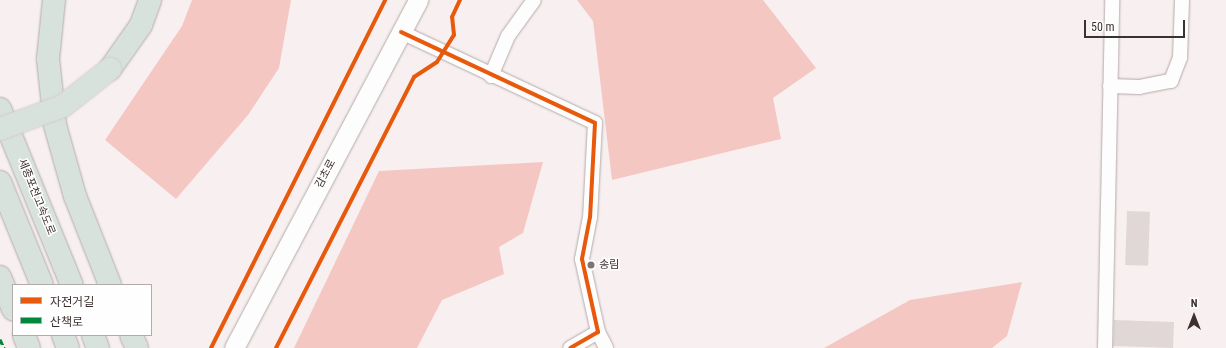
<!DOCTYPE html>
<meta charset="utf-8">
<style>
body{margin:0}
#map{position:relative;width:1226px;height:348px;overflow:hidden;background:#f8f0f0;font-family:"Roboto Condensed","Noto Sans KR",sans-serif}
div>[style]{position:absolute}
.forest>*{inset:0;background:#f5c7c3}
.building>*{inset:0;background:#e1d7d7;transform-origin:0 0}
.roads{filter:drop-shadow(0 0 1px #b3aaa9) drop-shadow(0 0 1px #b3aaa9)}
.street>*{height:14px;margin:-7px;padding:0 7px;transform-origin:7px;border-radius:7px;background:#fefdfd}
.secondary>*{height:19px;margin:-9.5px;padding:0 9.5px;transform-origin:9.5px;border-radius:9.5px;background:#fefdfd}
.highway>*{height:22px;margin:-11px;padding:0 11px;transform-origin:11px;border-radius:11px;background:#d8e2dd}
.bridges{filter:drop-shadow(0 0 1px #d2cccc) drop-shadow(0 0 1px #d2cccc)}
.highway-bridge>*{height:22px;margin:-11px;padding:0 11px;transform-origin:11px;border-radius:11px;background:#d8e2dd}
.quiet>*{height:3px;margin-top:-1.5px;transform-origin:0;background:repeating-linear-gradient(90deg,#00873e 0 6px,transparent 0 9px)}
.cycleway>*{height:4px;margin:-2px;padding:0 2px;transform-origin:2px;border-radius:2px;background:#e8590c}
.dots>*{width:11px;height:11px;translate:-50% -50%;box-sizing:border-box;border:2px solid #fefefe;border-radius:50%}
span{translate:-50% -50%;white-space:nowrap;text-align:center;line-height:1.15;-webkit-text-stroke:3px #fefefe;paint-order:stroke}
.street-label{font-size:11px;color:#3d312f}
.poi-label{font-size:11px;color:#3d312f}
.left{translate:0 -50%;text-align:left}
.legend{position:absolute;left:12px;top:284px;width:140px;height:52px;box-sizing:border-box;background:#fefefe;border:1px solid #b1acab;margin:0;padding:5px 7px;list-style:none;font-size:12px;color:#3d312f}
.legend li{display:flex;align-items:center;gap:8px;height:20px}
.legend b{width:20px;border:1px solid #b1acab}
.north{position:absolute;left:1174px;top:296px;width:40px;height:40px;-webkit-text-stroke:3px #fefefe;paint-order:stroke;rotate:0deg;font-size:11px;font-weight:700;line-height:16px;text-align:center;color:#3d312f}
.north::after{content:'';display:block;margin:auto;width:14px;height:18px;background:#3d312f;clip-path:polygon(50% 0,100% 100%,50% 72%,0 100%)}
.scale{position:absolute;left:1084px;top:20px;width:101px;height:18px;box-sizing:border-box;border:2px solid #3d312f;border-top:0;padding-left:5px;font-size:12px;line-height:14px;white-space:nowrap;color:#3d312f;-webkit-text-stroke:3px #fefefe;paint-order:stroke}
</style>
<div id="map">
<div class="forest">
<div style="clip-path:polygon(192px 0,291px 0,279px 68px,248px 115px,176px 199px,105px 140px,182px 26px)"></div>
<div style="clip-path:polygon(577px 0,763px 0,816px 68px,773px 98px,781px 139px,612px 180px,593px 21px)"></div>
<div style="clip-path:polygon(543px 162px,523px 233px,499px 247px,504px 274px,442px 300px,417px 348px,294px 348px,379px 171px)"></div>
<div style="clip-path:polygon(1022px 282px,1007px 336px,992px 348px,824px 348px,910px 300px)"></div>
</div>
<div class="building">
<div style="left:1127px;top:211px;width:23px;height:54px;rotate:2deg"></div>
<div style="left:1174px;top:322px;width:26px;height:60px;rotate:92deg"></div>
</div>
<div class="roads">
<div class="street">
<div style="left:401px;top:32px;width:214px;rotate:25.1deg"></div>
<div style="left:595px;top:123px;width:94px;rotate:93deg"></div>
<div style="left:590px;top:217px;width:43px;rotate:100.8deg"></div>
<div style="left:582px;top:259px;width:75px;rotate:77.6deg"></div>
<div style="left:598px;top:332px;width:32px;rotate:150deg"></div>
<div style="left:491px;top:76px;width:43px;rotate:-67deg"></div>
<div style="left:508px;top:36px;width:44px;rotate:-54.2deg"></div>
<div style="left:1110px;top:86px;width:29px;rotate:2deg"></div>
<div style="left:1139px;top:87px;width:33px;rotate:-11deg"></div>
<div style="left:1171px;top:81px;width:25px;rotate:-69deg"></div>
<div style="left:1180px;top:58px;width:58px;rotate:-88deg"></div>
<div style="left:598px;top:332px;width:18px;rotate:63deg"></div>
<div style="left:1105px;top:348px;width:348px;rotate:-88.8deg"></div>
</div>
<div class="secondary">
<div style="left:234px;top:348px;width:394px;rotate:-62.1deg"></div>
</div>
<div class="highway">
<div style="left:54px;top:0;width:59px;rotate:95.8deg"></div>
<div style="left:48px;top:59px;width:66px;rotate:83.9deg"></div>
<div style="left:55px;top:125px;width:74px;rotate:74.3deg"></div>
<div style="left:75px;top:196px;width:96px;rotate:68.5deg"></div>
<div style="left:110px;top:69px;width:54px;rotate:-54.8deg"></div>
<div style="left:141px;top:25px;width:27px;rotate:-70deg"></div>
<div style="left:0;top:109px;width:190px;rotate:67.8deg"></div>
<div style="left:0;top:182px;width:111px;rotate:67.8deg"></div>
<div style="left:0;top:277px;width:35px;rotate:68deg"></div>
<div style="left:24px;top:335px;width:14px;rotate:69deg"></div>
<div style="left:63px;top:335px;width:14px;rotate:69deg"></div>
<div style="left:93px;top:335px;width:14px;rotate:69deg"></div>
<div style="left:131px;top:335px;width:14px;rotate:65deg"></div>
</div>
</div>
<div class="bridges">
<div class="highway-bridge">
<div style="left:0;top:129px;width:67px;rotate:-20.1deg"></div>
<div style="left:63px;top:106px;width:60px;rotate:-38.2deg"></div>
</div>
</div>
<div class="quiet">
<div style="left:0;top:339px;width:10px;rotate:66deg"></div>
</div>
<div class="cycleway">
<div style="left:401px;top:32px;width:214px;rotate:25.1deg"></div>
<div style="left:595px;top:123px;width:94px;rotate:93deg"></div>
<div style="left:590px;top:217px;width:43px;rotate:100.8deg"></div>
<div style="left:582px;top:259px;width:75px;rotate:77.6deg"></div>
<div style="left:598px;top:332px;width:32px;rotate:150deg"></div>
<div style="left:211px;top:348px;width:389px;rotate:-63.4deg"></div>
<div style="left:276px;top:348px;width:304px;rotate:-63deg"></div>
<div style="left:414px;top:77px;width:27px;rotate:-33deg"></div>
<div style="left:437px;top:62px;width:32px;rotate:-58deg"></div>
<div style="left:454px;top:35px;width:18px;rotate:-96deg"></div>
<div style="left:452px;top:17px;width:19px;rotate:-65deg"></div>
</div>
<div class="dots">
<div style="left:591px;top:265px;background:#7e7473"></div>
</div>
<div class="street-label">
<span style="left:326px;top:174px;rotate:-62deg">감초로</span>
<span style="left:36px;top:197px;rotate:68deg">세종포천고속도로</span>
</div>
<div class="poi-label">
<span class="left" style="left:599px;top:265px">송림</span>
</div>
<ul class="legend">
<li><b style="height:5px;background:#e8590c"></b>자전거길</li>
<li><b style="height:5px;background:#00873e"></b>산책로</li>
</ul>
<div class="north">N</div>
<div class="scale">50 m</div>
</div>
